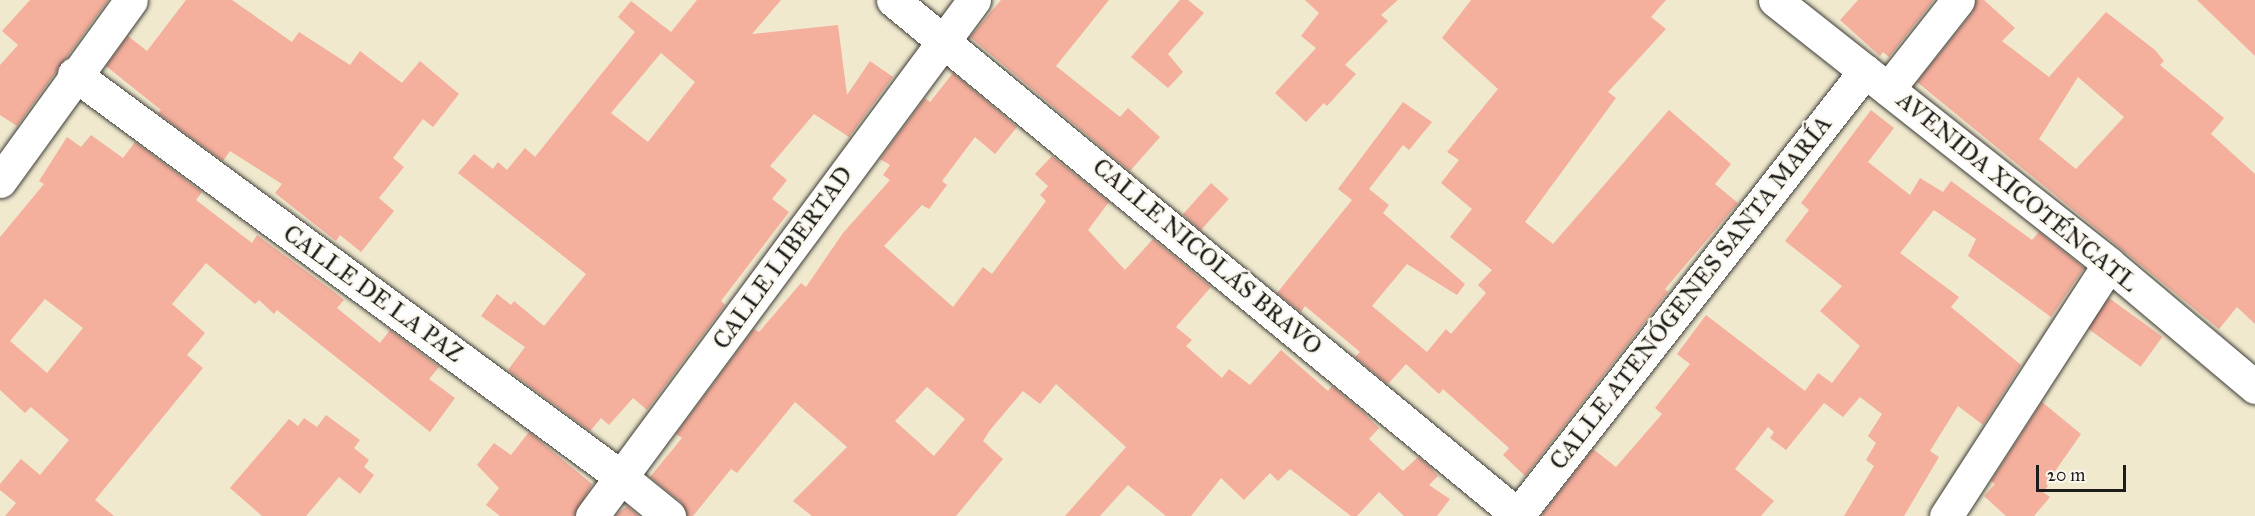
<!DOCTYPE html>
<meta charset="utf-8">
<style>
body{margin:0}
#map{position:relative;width:2255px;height:516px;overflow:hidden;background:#f0e9ce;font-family:"IM FELL Great Primer",serif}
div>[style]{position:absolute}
.building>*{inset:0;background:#f4af9d;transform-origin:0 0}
.roads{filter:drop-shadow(0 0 2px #3c3b37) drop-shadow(0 0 2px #3c3b37)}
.minor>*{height:33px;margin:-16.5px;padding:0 16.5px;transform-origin:16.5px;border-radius:16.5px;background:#fff}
span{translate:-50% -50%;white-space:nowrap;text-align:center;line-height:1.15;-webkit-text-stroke:4.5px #fbf7ec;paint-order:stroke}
.street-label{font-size:24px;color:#1c1c1c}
.scale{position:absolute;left:2036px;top:465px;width:90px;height:27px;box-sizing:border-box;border:3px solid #1c1c1c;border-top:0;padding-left:8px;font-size:18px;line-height:21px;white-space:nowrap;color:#1c1c1c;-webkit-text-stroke:4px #fbf7ec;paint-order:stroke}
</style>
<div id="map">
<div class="building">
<div style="clip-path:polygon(30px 0,108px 0,17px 126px,0 115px,0 65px,18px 45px,2px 31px)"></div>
<div style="clip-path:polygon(186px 0,232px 0,292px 42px,299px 32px,350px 65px,360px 51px,402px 83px,420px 61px,459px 94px,433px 127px,423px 119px,393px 158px,404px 167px,379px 198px,394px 211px,361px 252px,340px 235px,336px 241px,275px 193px,282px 184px,230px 151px,223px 161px,158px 113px,161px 110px,106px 66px,128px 36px,147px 51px)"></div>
<div style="clip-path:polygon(evenodd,697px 0,781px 0,752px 34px,838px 25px,847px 95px,870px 61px,893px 77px,849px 137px,814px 114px,770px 166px,787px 180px,772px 199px,789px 212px,721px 301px,725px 305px,647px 410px,633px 398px,609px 425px,601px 418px,590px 431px,508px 370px,525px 347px,481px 316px,497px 294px,511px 305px,514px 301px,544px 326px,586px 274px,458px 173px,474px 154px,493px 169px,498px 162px,507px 170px,525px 148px,535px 157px,635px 32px,618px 17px,631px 1px,671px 32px,697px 0,661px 53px,695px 82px,648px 142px,611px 113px,661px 53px)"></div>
<div style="clip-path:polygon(1001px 0,1109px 0,1056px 66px,1120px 117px,1128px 108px,1160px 137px,1130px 171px,970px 37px)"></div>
<div style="clip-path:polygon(1180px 0,1188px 0,1204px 13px,1168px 54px,1183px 72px,1168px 88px,1131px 57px)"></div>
<div style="clip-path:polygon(1305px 0,1398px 0,1381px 15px,1388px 21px,1345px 65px,1356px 74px,1327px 106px,1324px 103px,1306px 122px,1275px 93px,1316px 48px,1301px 36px,1319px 13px)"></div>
<div style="clip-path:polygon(1471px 0,1666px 0,1651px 17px,1666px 29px,1608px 92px,1616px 98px,1525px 222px,1553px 244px,1669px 110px,1731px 164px,1715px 184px,1738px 203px,1665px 289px,1668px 292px,1525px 476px,1503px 455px,1509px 448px,1443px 389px,1439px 394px,1406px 364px,1388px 384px,1355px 357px,1360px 352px,1305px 306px,1301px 312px,1277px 293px,1352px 200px,1338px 189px,1403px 102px,1432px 122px,1409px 150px,1403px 145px,1369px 189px,1389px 205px,1383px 213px,1465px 284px,1457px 295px,1407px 264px,1372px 306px,1427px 352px,1446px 329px,1451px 334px,1486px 293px,1478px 285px,1492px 270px,1450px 237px,1472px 209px,1441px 183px,1459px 160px,1447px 152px,1498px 89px,1442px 38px)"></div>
<div style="clip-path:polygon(1858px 0,1934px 0,1889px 57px,1883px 52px,1880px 56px,1840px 20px)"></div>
<div style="clip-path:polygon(evenodd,1976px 0,1984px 0,2015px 28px,2002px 41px,2049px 77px,2106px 12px,2155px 50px,2164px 61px,2160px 65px,2224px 118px,2211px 134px,2255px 174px,2255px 324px,2237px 307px,2219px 329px,1917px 82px,1973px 12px,1976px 0,2078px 77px,2124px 117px,2076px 169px,2039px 139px,2078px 77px)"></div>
<div style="clip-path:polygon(2197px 0,2255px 0,2255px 56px)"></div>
<div style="clip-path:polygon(evenodd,953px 73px,1017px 127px,995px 154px,975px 137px,942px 181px,947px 185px,929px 209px,922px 205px,884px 246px,953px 307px,983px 267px,992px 274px,1046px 201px,1040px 195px,1048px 186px,1035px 174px,1052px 156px,1109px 202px,1088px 230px,1125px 270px,1153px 239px,1211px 287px,1176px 327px,1192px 340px,1186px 346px,1222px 378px,1229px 369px,1250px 385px,1281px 350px,1328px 391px,1332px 386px,1363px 412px,1379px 428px,1369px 439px,1403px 471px,1418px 457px,1430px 467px,1438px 476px,1429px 485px,1450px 499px,1437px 516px,1404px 516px,1379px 492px,1357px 516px,1351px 516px,1290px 469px,1278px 481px,1270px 473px,1244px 500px,1221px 478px,1191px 516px,1166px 516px,1128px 485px,1100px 516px,1065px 516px,1126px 447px,1056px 384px,1040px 404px,1023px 391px,990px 430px,983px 441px,1003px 459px,956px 516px,812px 516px,793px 501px,847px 447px,795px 402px,737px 473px,731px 469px,693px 516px,687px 516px,681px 502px,650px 477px,682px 438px,676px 434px,754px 329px,759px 332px,801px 283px,806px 287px,843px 233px,890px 180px,883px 175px,890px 165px,880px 159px,925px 98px,930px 102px,953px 73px,927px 387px,965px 419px,934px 456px,895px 421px,927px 387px)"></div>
<div style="clip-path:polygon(1871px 110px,1894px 128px,1868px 162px,1910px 195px,1920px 178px,1943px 192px,1951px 181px,2032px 240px,2039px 232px,2084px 268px,2051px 317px,1968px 256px,1976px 239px,1934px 210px,1900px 253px,1959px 297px,1951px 307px,2021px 365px,1983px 425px,1958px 406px,1930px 451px,1939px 457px,1904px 516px,1844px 516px,1874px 466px,1866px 460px,1876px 443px,1868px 436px,1882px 414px,1860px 397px,1843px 417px,1824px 403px,1786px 450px,1770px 438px,1774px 432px,1768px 427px,1735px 469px,1774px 501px,1761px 516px,1541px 516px,1593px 449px,1616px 467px,1662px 414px,1655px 408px,1690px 364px,1677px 354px,1706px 315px,1805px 391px,1818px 373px,1832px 383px,1860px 346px,1820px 311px,1842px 286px,1785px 241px,1809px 210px,1801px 203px)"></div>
<div style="clip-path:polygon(evenodd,91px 135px,123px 158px,135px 142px,202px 192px,196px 200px,252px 243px,257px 235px,333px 291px,344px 300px,337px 308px,380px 343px,390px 330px,439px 367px,429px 379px,455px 398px,430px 432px,277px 310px,274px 314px,259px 300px,255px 304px,206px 263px,172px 304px,205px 333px,187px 355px,203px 368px,95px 500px,114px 516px,5px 516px,16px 503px,0 490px,0 484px,21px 459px,40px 475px,69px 440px,31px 407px,25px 413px,0 390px,0 237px,44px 184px,39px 181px,67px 137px,81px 147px,91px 135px,45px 299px,83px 328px,47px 373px,10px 341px,45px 299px)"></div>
<div style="left:1211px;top:183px;width:24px;height:42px;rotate:42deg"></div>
<div style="left:2109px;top:298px;width:66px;height:37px;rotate:36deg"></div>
<div style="clip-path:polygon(2042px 402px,2081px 434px,2046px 484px,2048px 486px,2043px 492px,2050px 497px,2034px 516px,2006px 516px,1984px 496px,1995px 484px,1991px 481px)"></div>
<div style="clip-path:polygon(326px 415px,360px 440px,354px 448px,369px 460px,364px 467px,374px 475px,360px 494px,339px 477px,306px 516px,262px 516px,230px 488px,289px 419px,298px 426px,304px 418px,317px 427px)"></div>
<div style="clip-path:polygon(529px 432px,592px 484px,574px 516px,500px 516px,486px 505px,499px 488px,477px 465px,494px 443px,511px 455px)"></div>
<div style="clip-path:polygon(627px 506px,639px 516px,615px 516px)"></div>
</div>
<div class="roads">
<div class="minor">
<div style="left:893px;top:0;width:811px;rotate:39.5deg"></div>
<div style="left:1775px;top:0;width:426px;rotate:38.3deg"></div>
<div style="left:2109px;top:264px;width:191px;rotate:40.1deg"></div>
<div style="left:74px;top:74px;width:679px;rotate:36.38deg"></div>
<div style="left:621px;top:477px;width:62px;rotate:39.1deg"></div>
<div style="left:1888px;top:89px;width:113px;rotate:-51.8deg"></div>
<div style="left:0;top:181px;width:223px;rotate:-54.1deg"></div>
<div style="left:592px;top:516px;width:642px;rotate:-53.49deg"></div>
<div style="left:1517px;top:516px;width:565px;rotate:-51.97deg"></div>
<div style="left:1946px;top:516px;width:300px;rotate:-57.1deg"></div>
</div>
</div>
<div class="street-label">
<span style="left:2017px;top:192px;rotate:39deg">AVENIDA XICOTÉNCATL</span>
<span style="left:1207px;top:257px;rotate:40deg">CALLE NICOLÁS BRAVO</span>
<span style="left:783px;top:258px;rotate:-54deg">CALLE LIBERTAD</span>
<span style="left:1691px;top:293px;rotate:-52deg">CALLE ATENÓGENES SANTA MARÍA</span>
<span style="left:373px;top:294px;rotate:36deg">CALLE DE LA PAZ</span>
</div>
<div class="scale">20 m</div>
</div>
